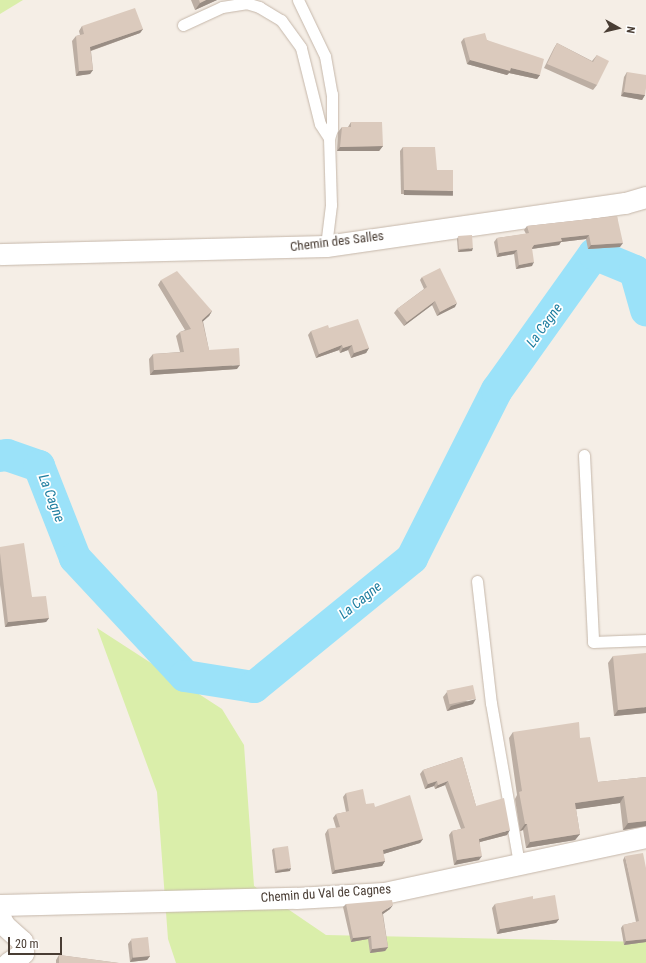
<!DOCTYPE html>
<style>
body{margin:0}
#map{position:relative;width:646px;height:963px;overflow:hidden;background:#f5eee6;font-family:"Roboto Condensed",sans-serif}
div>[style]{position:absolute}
.green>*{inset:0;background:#daeeaa}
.river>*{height:32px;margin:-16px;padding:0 16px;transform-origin:16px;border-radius:16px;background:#9be2f9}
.roads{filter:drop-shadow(0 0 1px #c5b7aa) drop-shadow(0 0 1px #c5b7aa)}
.lane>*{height:11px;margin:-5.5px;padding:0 5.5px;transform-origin:5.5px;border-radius:5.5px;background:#fff}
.street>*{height:21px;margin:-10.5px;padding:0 10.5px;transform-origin:10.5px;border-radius:10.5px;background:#fff}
.wall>*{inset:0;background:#bcaea3}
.shaded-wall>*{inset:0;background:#998d84;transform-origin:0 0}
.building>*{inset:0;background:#dbcabd;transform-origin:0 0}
span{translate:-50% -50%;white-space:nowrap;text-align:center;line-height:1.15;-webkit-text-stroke:3.5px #fff;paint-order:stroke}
.street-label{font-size:13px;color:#493d34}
.water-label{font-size:14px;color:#1d7d9f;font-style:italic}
.north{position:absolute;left:598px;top:8px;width:40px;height:40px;-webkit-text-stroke:3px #fff;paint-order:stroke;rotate:98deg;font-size:11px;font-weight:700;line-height:16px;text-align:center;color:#493d34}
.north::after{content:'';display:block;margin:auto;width:14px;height:18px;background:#493d34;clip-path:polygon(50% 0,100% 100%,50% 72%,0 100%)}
.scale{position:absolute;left:8px;top:937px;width:54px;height:18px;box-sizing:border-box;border:2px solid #493d34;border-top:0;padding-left:5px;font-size:12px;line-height:14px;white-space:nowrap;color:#493d34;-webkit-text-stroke:3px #fff;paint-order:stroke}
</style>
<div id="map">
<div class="green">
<div style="clip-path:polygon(0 0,23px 0,0 14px)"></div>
<div style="clip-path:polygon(97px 628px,222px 709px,244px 745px,254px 886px,326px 935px,646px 942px,646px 963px,176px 963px,168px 939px,157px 792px)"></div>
</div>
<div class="river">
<div style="left:0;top:456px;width:7px;rotate:-8deg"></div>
<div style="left:7px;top:455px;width:34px;rotate:19deg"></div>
<div style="left:39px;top:466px;width:99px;rotate:68.6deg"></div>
<div style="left:75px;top:558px;width:161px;rotate:47deg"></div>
<div style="left:185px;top:676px;width:70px;rotate:9.1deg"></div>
<div style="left:254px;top:687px;width:204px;rotate:-39.2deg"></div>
<div style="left:412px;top:558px;width:188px;rotate:-63.2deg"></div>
<div style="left:497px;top:390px;width:167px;rotate:-54.5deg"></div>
<div style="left:594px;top:254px;width:44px;rotate:22.5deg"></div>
<div style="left:635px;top:271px;width:41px;rotate:74.2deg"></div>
</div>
<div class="roads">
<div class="lane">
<div style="left:298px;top:0;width:62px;rotate:64.3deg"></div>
<div style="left:325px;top:56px;width:39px;rotate:80deg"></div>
<div style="left:332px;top:94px;width:35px;rotate:90deg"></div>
<div style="left:332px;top:129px;width:9px;rotate:108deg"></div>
<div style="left:329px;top:138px;width:67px;rotate:88.3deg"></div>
<div style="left:331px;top:205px;width:41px;rotate:97deg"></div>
<div style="left:183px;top:25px;width:43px;rotate:-24.8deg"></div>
<div style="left:222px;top:7px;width:24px;rotate:-9deg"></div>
<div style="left:246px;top:3px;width:14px;rotate:17deg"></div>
<div style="left:259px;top:7px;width:26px;rotate:31deg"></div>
<div style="left:281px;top:20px;width:34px;rotate:54deg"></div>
<div style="left:301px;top:48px;width:78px;rotate:76deg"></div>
<div style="left:320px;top:124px;width:17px;rotate:57deg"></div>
<div style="left:584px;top:455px;width:187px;rotate:87.2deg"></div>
<div style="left:593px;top:642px;width:53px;rotate:-2.2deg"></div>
<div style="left:477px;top:581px;width:123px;rotate:83.5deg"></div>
<div style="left:491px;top:703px;width:163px;rotate:80.1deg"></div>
</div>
<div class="street">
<div style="left:0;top:254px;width:326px;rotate:-1.4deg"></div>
<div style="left:326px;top:246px;width:302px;rotate:-8.2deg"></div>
<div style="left:625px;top:203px;width:22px;rotate:-16deg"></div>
<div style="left:0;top:905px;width:296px;rotate:-1.4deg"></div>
<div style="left:296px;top:898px;width:88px;rotate:-3.3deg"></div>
<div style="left:384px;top:893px;width:268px;rotate:-12.1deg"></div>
<div style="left:0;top:917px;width:9px;rotate:63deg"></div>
<div style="left:4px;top:925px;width:24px;rotate:42deg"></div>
<div style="left:22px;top:941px;width:12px;rotate:85deg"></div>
<div style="left:23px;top:953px;width:18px;rotate:146deg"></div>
</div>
</div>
<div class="wall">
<div style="clip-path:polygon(191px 0,217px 0,195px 10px)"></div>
<div style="clip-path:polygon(82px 26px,143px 29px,140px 33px,91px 51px,93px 70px,90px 74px,76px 76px,72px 41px,76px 36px,80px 35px,79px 31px)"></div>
<div style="clip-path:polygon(464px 38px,487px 40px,540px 75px,537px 79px,509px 73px,507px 75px,467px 64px,461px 42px)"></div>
<div style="clip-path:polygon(557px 43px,592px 61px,597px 55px,597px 85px,593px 90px,544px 68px,554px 48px)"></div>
<div style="clip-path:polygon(627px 72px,645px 95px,642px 100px,621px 96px,624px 77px)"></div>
<div style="clip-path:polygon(351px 122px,383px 146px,379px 151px,337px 151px,338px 132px,342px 127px,348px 127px)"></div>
<div style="clip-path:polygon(403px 147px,437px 170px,450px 195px,401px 194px,400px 151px)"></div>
<div style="clip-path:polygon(617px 216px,620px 247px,588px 249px,586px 239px,561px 242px,559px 245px,532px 249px,532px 266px,516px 269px,514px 254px,497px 257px,494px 242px,497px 238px,526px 234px,524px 230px,527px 226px)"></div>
<div style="clip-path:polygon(458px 237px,472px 251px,458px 252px,457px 239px)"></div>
<div style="clip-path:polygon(422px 277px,455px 307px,437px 316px,432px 305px,404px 326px,394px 313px,397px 309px,424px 289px,420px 280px)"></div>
<div style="clip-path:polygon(161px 280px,212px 311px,209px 316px,203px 321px,209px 350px,237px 369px,150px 375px,149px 359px,153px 354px,180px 352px,176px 336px,180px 332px,185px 330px,158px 285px)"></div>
<div style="clip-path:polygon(329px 328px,369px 348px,366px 353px,351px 358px,348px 350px,340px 353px,339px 350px,316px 358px,308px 335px,311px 331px)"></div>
<div style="clip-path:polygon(0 547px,32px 597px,49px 618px,46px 622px,5px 627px,0 585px)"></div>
<div style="clip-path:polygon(613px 656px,646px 713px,614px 716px,608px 663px)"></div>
<div style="clip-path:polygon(447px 692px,473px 704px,447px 711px,443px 697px)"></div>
<div style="clip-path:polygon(513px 732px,580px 738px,598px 782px,646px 777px,646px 826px,623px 830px,620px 803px,576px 809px,580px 834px,575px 840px,526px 848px,523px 830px,520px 831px,515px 799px,517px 795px,509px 738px)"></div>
<div style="clip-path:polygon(462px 757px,476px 806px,507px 835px,480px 842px,479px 860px,454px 865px,449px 835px,452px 831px,461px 829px,445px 785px,435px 789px,434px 786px,425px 789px,420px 774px,423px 770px)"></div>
<div style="clip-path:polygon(346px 793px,366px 804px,375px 807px,423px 839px,420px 843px,383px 854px,385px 861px,382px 866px,332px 874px,325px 834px,328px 829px,336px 828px,333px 818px,336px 814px,346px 812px,343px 797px)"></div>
<div style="clip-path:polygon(274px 848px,290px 871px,275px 873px,272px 850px)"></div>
<div style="clip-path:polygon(625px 856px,646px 942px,624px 945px,621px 928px,623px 925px,636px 922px,623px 860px)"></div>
<div style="clip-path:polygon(533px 899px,559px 919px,556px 923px,497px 934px,492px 908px,495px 904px)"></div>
<div style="clip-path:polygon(346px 904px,390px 909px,383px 914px,388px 947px,385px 951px,370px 953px,368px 939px,351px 942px,343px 907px)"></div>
<div style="clip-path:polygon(131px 940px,150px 956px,147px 960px,130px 962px,128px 944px)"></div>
<div style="clip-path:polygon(59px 955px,119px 963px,56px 963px,56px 960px)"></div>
</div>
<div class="shaded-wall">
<div style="clip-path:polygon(206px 0,217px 0,195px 10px,200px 3px)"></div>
<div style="clip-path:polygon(143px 29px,140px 33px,87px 52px,90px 47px)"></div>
<div style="clip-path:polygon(470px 60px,511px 68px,540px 75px,537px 79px,509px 73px,507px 75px,467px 64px)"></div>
<div style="clip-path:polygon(93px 70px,90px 74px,76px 76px,79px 71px)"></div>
<div style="clip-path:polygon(624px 92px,645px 95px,642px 100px,621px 96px)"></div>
<div style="clip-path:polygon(383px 146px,379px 151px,337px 151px,340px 147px)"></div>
<div style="left:404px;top:190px;width:49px;height:5px;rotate:1deg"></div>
<div style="clip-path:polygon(589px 235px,586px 239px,561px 242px,559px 245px,531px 249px,534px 245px,561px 238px)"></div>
<div style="clip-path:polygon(623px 243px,620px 247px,588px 249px,591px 245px)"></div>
<div style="clip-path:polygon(473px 248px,472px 251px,458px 252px,460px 250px)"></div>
<div style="clip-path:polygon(517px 250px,514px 254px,497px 257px,499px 253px)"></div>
<div style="clip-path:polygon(534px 262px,532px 266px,516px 269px,519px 265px)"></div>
<div style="clip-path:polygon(435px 301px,432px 305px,404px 326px,407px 322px)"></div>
<div style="clip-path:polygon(457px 303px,455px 307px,437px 316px,440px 312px)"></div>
<div style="clip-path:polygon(212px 311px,209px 316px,199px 325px,202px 320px)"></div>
<div style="clip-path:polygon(342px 345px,339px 350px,316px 358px,319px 354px)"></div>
<div style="clip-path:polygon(352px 345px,348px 350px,340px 353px,343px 348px)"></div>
<div style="clip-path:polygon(369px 348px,366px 353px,351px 358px,354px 353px)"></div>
<div style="clip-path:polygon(240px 365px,237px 369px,150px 375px,154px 370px)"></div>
<div style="clip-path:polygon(49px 618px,46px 622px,5px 627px,8px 622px)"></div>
<div style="clip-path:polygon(476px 699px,473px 704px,447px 711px,451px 706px)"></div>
<div style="clip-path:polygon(646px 707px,646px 713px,614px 716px,618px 710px)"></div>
<div style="clip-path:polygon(437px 781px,434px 786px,425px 789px,428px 784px)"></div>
<div style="clip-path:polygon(448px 781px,445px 785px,435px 789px,438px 785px)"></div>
<div style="clip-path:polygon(624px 796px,620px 803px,571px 810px,575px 803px)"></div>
<div style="clip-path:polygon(646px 821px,646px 826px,623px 830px,628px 823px)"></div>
<div style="clip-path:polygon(525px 824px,527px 824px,523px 830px,520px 831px)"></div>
<div style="clip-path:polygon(510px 830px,507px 835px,476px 843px,479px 839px)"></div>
<div style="clip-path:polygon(580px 834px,575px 840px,526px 848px,530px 842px)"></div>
<div style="clip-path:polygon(423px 839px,420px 843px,380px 855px,383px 850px)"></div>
<div style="clip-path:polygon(482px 856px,479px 860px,454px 865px,457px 860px)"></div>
<div style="clip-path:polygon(385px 861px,382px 866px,332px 874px,335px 870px)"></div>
<div style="clip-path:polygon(291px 868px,290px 871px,275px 873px,277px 871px)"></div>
<div style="clip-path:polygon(393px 905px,390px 909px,380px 916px,382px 912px)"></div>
<div style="clip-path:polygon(559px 919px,556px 923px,497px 934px,500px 929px)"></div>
<div style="clip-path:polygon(371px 936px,368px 939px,351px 942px,353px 938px)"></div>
<div style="clip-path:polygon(646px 939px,646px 942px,624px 945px,626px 941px)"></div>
<div style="clip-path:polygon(388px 947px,385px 951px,370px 953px,372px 949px)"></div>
<div style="clip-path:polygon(150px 956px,147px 960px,130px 962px,133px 957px)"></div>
</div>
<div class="building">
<div style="clip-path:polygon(199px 0,206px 0,200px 3px)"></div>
<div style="clip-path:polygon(135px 8px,143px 29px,90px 47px,93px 70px,79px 71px,76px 36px,84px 34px,82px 26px)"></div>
<div style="clip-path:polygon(485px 33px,487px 40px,544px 59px,540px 75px,511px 68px,510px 71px,470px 60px,464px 38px)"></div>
<div style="clip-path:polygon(557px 43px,593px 62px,597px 55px,609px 61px,597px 85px,547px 64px)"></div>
<div style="clip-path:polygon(627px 72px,646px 75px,646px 88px,645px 95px,624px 92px)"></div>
<div style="clip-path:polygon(351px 122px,382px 122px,383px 146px,340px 147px,342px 127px,351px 127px)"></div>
<div style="clip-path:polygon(403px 147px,435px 147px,437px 170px,453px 170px,453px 191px,404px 190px)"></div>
<div style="clip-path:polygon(617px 216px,623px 243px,591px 245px,589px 235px,561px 238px,562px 241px,534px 245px,532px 248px,534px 262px,519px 265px,517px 250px,499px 253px,497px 238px,529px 233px,527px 226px)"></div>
<div style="left:472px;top:235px;width:13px;height:14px;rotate:86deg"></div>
<div style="clip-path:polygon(440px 268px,457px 303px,440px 312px,435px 301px,407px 322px,397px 309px,427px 287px,422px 277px)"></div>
<div style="clip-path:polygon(177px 271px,212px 311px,202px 320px,209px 350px,239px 348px,240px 365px,154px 370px,153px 354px,184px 352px,180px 332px,191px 329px,161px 280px)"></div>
<div style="clip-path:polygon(358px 319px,369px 348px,354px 353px,352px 345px,343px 348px,342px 345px,319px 354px,311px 331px,328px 325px,329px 328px)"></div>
<div style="clip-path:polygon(24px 543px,32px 597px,46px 596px,49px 618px,8px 622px,0 553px,0 547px)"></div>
<div style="clip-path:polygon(646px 653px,646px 707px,618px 710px,613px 656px)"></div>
<div style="left:473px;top:685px;width:14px;height:27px;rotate:78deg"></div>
<div style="clip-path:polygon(579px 722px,580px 738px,590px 737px,598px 782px,646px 777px,646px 821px,628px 823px,624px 796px,575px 803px,580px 834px,530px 842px,527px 824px,525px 824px,519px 792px,522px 791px,513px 732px)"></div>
<div style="clip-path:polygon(462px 757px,476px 806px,504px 798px,510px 830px,479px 839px,482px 856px,457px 860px,452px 831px,465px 828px,448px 781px,438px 785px,437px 781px,428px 784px,423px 770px)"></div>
<div style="clip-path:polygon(363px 789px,366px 804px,374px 803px,375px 807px,410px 795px,423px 839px,383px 850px,385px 861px,335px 870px,328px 829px,340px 827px,336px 814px,349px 811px,346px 793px)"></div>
<div style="left:288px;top:846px;width:22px;height:14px;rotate:82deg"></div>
<div style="clip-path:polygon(643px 853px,646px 868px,646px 939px,626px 941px,623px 925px,639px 921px,625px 856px)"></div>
<div style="clip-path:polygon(555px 895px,559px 919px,500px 929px,495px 904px,533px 896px,533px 899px)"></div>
<div style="clip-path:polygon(392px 900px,393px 905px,382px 912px,388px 947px,372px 949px,371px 936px,353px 938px,346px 904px)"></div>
<div style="left:148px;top:937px;width:19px;height:17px;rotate:84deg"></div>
<div style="clip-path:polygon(59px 955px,119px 963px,59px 963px)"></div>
</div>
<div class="street-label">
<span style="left:337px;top:242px;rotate:-7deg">Chemin des Salles</span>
<span style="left:326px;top:894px;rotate:-4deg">Chemin du Val de Cagnes</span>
</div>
<div class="water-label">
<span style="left:544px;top:325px;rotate:-54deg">La Cagne</span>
<span style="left:52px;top:498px;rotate:69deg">La Cagne</span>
<span style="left:360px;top:600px;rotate:-39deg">La Cagne</span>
</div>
<div class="north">N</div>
<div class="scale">20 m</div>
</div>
